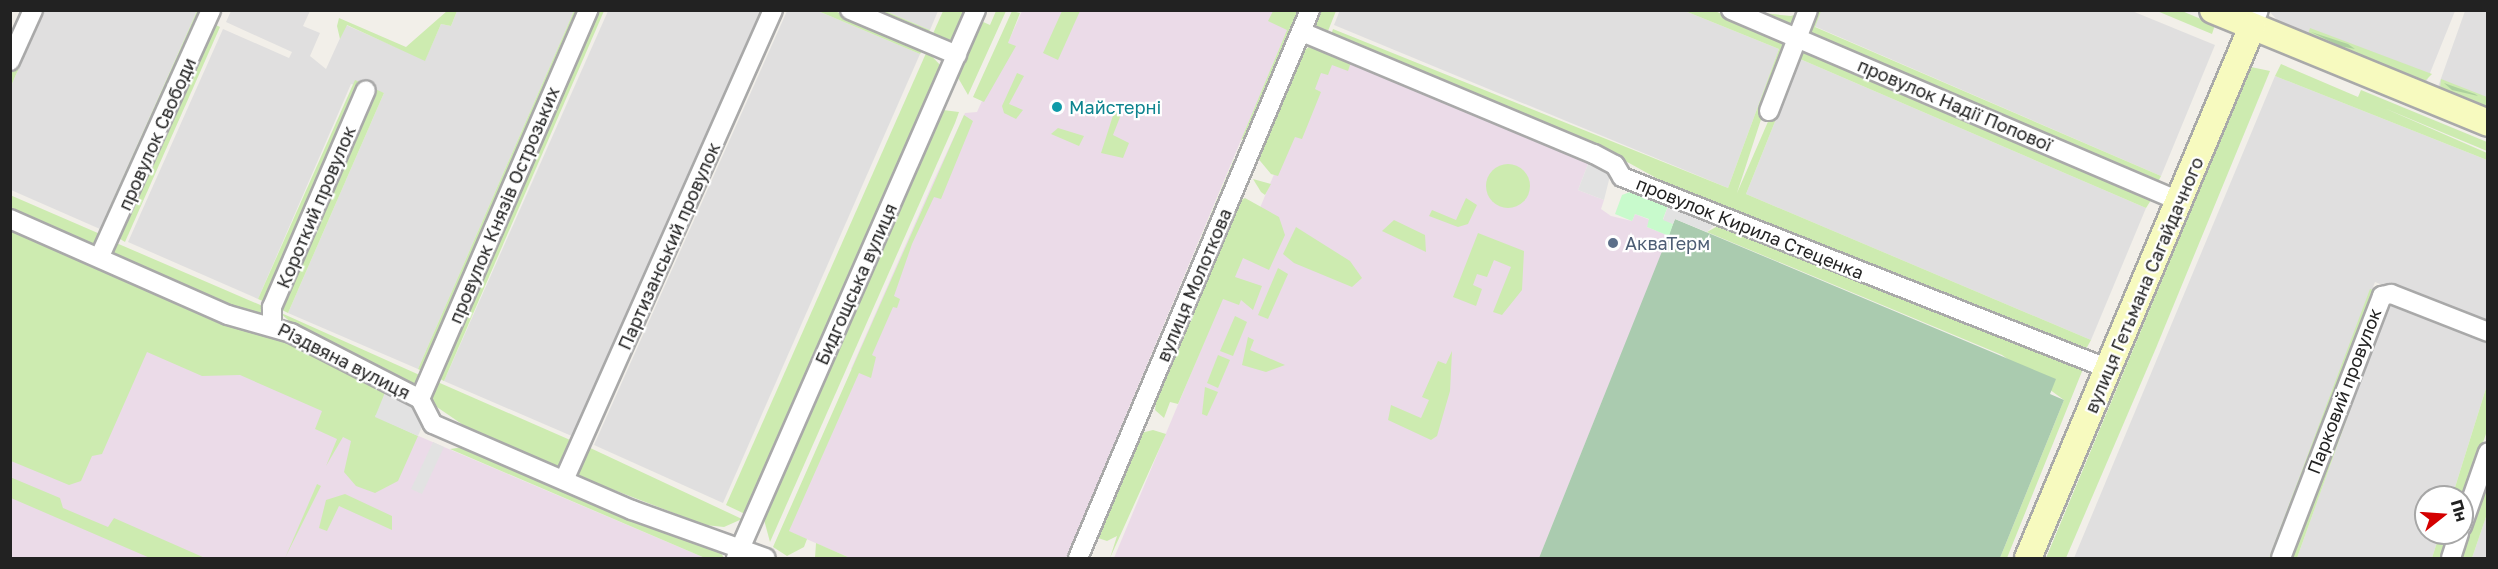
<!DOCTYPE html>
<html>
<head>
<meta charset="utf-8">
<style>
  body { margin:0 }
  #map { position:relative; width:2498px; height:569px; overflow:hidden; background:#f2efe9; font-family:"Golos Text",sans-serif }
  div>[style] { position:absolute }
  .residential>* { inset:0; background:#e0dfdf }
  .industrial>* { inset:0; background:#ebdbe8 }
  .grass>* { inset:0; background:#cdebb0 }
  .round { border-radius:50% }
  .forest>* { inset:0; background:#add19e }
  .cemetery>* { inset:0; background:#aacbaf }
  .park>* { inset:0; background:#c8facc }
  .parking>* { inset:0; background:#e2e2e2 }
  .roads { filter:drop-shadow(2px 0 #a9a9a9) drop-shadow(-2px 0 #a9a9a9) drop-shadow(0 2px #a9a9a9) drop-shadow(0 -2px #a9a9a9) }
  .street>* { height:18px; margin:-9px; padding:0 9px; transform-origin:9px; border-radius:9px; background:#fff }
  .secondary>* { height:26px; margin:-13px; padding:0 13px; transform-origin:13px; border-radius:13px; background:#f7fabf }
  .dots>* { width:16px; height:16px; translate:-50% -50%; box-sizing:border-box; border:3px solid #fff; border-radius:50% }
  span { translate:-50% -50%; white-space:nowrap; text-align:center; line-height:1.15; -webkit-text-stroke:4.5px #fff; paint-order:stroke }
  .street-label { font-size:18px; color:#222 }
  .culture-label { font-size:18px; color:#0d838f }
  .left { translate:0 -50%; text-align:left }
  .service-label { font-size:18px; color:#4e5e75 }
  .frame { position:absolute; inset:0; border:12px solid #222; pointer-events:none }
  .north { position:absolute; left:2414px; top:485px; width:60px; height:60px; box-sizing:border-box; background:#fff; border:2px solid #a7a7a7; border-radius:50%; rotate:73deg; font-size:16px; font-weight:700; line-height:24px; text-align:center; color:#222 }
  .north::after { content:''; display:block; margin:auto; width:21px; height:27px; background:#d40000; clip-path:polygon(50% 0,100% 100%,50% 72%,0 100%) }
</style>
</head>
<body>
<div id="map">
  <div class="residential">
    <i style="clip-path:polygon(1340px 10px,1685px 11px,1779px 49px,1728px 188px,1334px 25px)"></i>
    <i style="clip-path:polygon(44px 11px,197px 11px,100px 229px,11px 190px,11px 86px)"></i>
    <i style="clip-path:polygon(231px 11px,310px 11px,303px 26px,320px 33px,310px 56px,326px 69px,346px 25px,425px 60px,441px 24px,451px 26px,457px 11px,574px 11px,418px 369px,288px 313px,384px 93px,351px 84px,258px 299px,128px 242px,223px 29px,289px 58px,292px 52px,226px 22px)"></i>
    <i style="clip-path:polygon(608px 11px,760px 11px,574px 437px,444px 381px)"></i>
    <i style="clip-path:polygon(787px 11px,818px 11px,920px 54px,723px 503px,594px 445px)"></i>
    <i style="clip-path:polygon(885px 11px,938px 11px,930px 30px)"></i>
    <i style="clip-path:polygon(1821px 11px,2132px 11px,2215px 45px,2161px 176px,1814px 26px)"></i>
    <i style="clip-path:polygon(2269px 11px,2455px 11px,2426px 83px,2279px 22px)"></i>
    <i style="clip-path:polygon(2465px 11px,2487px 11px,2487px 109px,2438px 87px)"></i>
    <i style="clip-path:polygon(1800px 59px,2146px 208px,2091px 340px,1746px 194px)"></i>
    <i style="clip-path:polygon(2275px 76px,2487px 160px,2487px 327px,2375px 282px,2269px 558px,2074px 558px)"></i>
    <i style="clip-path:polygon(2389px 301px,2487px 336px,2487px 385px,2452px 497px,2426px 497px,2426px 533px,2440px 533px,2432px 558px,2297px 558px)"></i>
    <i style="clip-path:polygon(2487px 514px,2487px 558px,2472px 558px)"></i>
  </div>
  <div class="industrial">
    <i style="clip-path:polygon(1022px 11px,1295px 11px,1066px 558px,850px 558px,788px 531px,859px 372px,851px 369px,934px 180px,965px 113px,977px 112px)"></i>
    <i style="clip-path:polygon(1325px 52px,1590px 159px,1578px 190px,1604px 200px,1601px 209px,1611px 216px,1632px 221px,1635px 214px,1650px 220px,1647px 227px,1669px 236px,1539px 558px,1114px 558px)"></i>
    <i style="clip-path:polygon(17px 262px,444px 447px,705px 558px,11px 558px,10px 282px)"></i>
  </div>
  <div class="grass">
    <i style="clip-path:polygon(37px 11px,44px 11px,11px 86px,11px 71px)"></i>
    <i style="clip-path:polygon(197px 11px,206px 11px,108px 233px,100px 229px)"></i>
    <i style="clip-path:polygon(447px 11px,457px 11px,451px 26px,441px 24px,425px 61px,347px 25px,340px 39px,337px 26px,339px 18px,406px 47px)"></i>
    <i style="clip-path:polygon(574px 11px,583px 11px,425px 373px,418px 369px)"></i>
    <i style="clip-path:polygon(595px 11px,604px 11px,444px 381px,434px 376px)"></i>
    <i style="clip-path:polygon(779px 11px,783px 11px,589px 443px)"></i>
    <i style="clip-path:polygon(818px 11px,835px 11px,922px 51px,920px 54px)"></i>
    <i style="clip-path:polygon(862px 11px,885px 11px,930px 30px,926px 35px)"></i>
    <i style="clip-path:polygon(943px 11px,967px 11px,955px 37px,945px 42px,931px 38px)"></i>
    <i style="clip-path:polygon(996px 11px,1006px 11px,968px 95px,957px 76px,981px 21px,990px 25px)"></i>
    <i style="clip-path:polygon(1012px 11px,1020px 13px,1008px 43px,1016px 46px,984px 102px,973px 97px)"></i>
    <i style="clip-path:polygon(1062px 11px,1080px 11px,1058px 60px,1043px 53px)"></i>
    <i style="clip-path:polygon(1273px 11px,1302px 11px,1247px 137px,1241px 140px,1287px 30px,1268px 21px)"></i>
    <i style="clip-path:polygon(1318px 11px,1336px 11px,1326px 36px,1316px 27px)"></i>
    <i style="clip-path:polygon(1685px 11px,1715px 11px,1786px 43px,1737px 193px,1800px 48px,2153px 197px,2146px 208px,1800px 59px,1746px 194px,2091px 340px,2086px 349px,2080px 351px,1678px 190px,1629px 163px,1330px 38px,1333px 29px,1728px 188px,1779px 49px)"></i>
    <i style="clip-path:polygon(1743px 11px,1791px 16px,1805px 11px,1793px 28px)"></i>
    <i style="clip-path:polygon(1813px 11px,1821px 11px,1815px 27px,2161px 176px,2157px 184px,1806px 33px)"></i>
    <i style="clip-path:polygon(2157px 11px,2182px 11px,2215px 25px,2212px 34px)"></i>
    <i style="clip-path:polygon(214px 24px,220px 27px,125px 242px,117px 237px)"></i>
    <i style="clip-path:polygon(2310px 28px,2432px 74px,2423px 83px,2308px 34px)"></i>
    <i style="clip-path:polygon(1312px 45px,1351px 62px,1348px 71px,1332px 65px,1328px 75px,1321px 73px,1315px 89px,1321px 92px,1302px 139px,1295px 137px,1278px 176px,1271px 174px,1256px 156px,1300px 53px)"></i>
    <i style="clip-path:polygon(927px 51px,942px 67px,745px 514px,726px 505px)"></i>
    <i style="clip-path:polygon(2281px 64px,2358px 97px,2361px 90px,2487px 142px,2487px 151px,2384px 108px,2487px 153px,2487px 160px,2275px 76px)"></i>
    <i style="clip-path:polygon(2251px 67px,2270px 71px,2156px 348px,2066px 558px,2046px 558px)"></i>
    <i style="clip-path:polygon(1017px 73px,1024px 76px,1009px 104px,1023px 110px,1016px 119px,1004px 113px,1002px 106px)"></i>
    <i style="clip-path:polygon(2441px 79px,2487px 97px,2487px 109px,2440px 89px)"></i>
    <i style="clip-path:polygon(355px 80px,364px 84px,267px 303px,258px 299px)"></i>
    <i style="clip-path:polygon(373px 88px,384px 93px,288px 313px,280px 309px)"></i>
    <i style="clip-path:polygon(1117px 103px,1122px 112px,1113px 135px,1129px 143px,1123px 158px,1101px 153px)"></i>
    <i style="clip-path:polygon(943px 110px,959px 112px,955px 123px,770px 542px,763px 516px)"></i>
    <i style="clip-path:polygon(964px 115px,973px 121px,941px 199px,934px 197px,912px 244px,894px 296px,900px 299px,897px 308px,893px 307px,872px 355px,876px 357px,871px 378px,859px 373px,789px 531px,807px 539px,804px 547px,787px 556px,773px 547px)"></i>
    <i style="clip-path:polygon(1058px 128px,1084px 136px,1079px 146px,1051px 134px)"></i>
    <i style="clip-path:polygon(1234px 159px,1238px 160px,1072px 558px,1067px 558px)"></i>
    <i class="round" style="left:1486px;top:164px;width:44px;height:44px"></i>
    <i style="clip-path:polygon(1253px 179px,1271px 184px,1265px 195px,1261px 192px)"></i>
    <i style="clip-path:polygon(10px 195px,107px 237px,92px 246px,11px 215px)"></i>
    <i style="clip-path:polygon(1245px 198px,1279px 217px,1285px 235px,1269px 270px,1243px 258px,1235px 277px,1262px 286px,1253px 310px,1241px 300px,1239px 305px,1223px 299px,1178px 404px,1170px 402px,1164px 418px,1155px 410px,1157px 393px,1235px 203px)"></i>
    <i style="clip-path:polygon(1466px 198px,1477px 205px,1468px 224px,1458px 227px,1429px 216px,1432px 210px,1456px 220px)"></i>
    <i style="clip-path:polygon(1394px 220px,1425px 235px,1426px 252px,1382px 231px)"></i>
    <i style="clip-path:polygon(1723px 223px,2083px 369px,2007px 558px,2000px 558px,2064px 400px,2002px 355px,1707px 232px)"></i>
    <i style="clip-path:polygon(10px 224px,280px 333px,402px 394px,375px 416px,418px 436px,398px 481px,375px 493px,356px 486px,344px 472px,351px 441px,343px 437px,326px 466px,337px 439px,315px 429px,322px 411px,240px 375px,202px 376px,147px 352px,102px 454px,92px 456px,81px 481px,69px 485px,11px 461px)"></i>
    <i style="clip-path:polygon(1296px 227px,1350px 261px,1362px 278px,1352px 287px,1294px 263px,1283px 254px)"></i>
    <i style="clip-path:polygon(1478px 233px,1524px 251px,1522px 290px,1502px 315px,1493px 312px,1511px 267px,1494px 260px,1487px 277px,1477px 274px,1473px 285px,1482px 289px,1476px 306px,1453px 297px)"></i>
    <i style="clip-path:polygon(114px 242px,265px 307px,264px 312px,253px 317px,112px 256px)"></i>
    <i style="clip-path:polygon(1278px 268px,1288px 274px,1268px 319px,1258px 315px)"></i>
    <i style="clip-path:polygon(2370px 289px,2376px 291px,2275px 558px,2269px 558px)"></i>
    <i style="clip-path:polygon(2389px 301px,2297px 558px,2286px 558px)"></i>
    <i style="clip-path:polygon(279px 312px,424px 377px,415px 389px,305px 335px)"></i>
    <i style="clip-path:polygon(1235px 316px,1247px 322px,1233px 356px,1220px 351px)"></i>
    <i style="clip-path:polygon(1248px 337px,1254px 340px,1250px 350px,1285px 365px,1266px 372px,1242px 365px)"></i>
    <i style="clip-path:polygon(1452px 351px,1450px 391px,1437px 436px,1431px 440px,1388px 420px,1391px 405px,1421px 418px,1429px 400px,1422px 397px,1438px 361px,1446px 364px)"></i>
    <i style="clip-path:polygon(1218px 355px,1230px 360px,1218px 388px,1207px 383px)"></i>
    <i style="clip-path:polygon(433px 380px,577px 443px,560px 469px,472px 431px,431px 403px)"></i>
    <i style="clip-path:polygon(2487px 385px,2487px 431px,2462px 503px,2462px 497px,2452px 497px)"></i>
    <i style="clip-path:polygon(1205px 387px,1218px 392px,1207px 416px,1202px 414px)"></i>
    <i style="clip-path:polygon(1153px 430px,1166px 434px,1110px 558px,1117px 536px,1107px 541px,1095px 537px,1141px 433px)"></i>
    <i style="clip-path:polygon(586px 446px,742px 519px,724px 527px,705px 525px,575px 475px)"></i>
    <i style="clip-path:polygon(464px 447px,640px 524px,699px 542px,720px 551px,724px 558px,705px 558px,450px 449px)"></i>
    <i style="clip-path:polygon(2487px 469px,2487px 514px,2472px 558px,2456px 558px)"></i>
    <i style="clip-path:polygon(10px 477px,60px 498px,63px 508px,108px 527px,114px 518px,205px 558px,150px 558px,11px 498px)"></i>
    <i style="clip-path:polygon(317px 484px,321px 486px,285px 558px)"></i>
    <i style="clip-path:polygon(345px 494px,392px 516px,392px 530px,339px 506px,327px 531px,319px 528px,326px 500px)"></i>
    <i style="clip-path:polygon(2440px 533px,2452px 533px,2443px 558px,2432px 558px)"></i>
    <i style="clip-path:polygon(816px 543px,850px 558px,815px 558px)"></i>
  </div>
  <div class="forest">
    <i style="clip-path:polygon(2311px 32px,2348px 44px,2355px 49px,2340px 46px)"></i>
    <i style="clip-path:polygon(2444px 83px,2475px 94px,2478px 96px,2452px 90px)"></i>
  </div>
  <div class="cemetery">
    <i style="clip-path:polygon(1675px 219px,2056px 379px,2050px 394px,2064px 400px,2000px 558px,1539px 558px)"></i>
  </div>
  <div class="park">
    <i style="clip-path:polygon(1630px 192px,1668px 206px,1663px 219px,1673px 224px,1669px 236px,1647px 227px,1649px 219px,1635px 214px,1632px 221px,1615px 214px,1622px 195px)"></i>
  </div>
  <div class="parking">
    <i style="clip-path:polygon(1590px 159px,1611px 172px,1604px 200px,1578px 190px)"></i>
    <i style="clip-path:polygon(1668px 206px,1714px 225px,1707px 232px,1675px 219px,1673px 224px,1663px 220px)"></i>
    <i style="clip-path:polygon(386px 390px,416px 403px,424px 422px,418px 436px,375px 417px)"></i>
    <i style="clip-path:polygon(433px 442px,444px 447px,422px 494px,411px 489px)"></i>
  </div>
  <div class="roads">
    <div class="street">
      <i style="left:850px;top:10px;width:116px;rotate:22.8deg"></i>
      <i style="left:1731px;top:10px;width:487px;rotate:23.1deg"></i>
      <i style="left:2252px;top:27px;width:18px;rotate:-68deg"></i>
      <i style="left:1302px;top:32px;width:316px;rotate:22.7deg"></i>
      <i style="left:1594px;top:154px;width:24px;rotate:28deg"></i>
      <i style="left:1615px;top:165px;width:14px;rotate:60deg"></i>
      <i style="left:1622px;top:177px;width:523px;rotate:21.52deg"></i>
      <i style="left:10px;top:61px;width:56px;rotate:-65.7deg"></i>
      <i style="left:1769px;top:111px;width:108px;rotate:-68.9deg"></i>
      <i style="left:10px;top:219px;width:238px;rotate:23.8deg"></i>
      <i style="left:228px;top:315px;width:66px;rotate:15.9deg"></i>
      <i style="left:291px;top:333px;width:145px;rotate:27.1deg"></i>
      <i style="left:420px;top:399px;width:28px;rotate:63deg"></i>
      <i style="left:433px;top:424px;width:217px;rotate:23.4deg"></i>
      <i style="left:632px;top:510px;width:142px;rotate:19.7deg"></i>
      <i style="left:100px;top:256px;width:270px;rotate:-65.7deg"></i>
      <i style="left:272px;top:325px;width:18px;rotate:-90deg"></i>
      <i style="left:272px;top:307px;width:236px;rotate:-66.6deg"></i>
      <i style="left:420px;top:399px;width:424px;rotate:-66.6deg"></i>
      <i style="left:564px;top:480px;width:514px;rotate:-66.03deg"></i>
      <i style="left:2462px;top:526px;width:78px;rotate:-70.6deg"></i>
      <i style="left:736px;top:558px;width:598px;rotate:-66.35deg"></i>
      <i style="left:1078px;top:558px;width:595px;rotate:-67.05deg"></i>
      <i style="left:2281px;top:558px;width:281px;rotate:-68.9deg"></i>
      <i style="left:2382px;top:296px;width:9px;rotate:-13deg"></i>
      <i style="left:2391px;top:294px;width:104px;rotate:21.4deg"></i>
      <i style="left:2451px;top:558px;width:26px;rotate:-72deg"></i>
    </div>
    <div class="secondary">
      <i style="left:2213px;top:10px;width:297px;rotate:22.3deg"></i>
      <i style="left:2028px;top:558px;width:576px;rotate:-67.13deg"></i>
    </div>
  </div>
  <div class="dots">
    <i style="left:1057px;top:107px;background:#0f9aa8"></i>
    <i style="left:1613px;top:243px;background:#5c6f8a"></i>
  </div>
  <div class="street-label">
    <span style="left:1955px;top:105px;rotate:23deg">провулок Надії Попової</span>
    <span style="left:157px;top:134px;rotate:-66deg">провулок Свободи</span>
    <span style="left:504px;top:205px;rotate:-67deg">провулок Князів Острозьких</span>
    <span style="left:316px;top:207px;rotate:-67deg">Короткий провулок</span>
    <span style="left:1750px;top:228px;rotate:22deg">провулок Кирила Стеценка</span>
    <span style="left:669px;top:246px;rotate:-66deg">Партизанський провулок</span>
    <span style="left:856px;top:284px;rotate:-66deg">Бидгощська вулиця</span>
    <span style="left:1194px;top:285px;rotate:-67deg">вулиця Молоткова</span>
    <span style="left:2144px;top:285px;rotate:-67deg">вулиця Гетьмана Сагайдачного</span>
    <span style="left:344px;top:361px;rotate:27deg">Різдвяна вулиця</span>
    <span style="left:2344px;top:391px;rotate:-69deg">Парковий провулок</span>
  </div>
  <div class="culture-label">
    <span class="left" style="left:1069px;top:107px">Майстерні</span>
  </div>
  <div class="service-label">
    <span class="left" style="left:1625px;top:243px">АкваТерм</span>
  </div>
  <div class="frame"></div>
  <div class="north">Пн</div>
</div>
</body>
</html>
